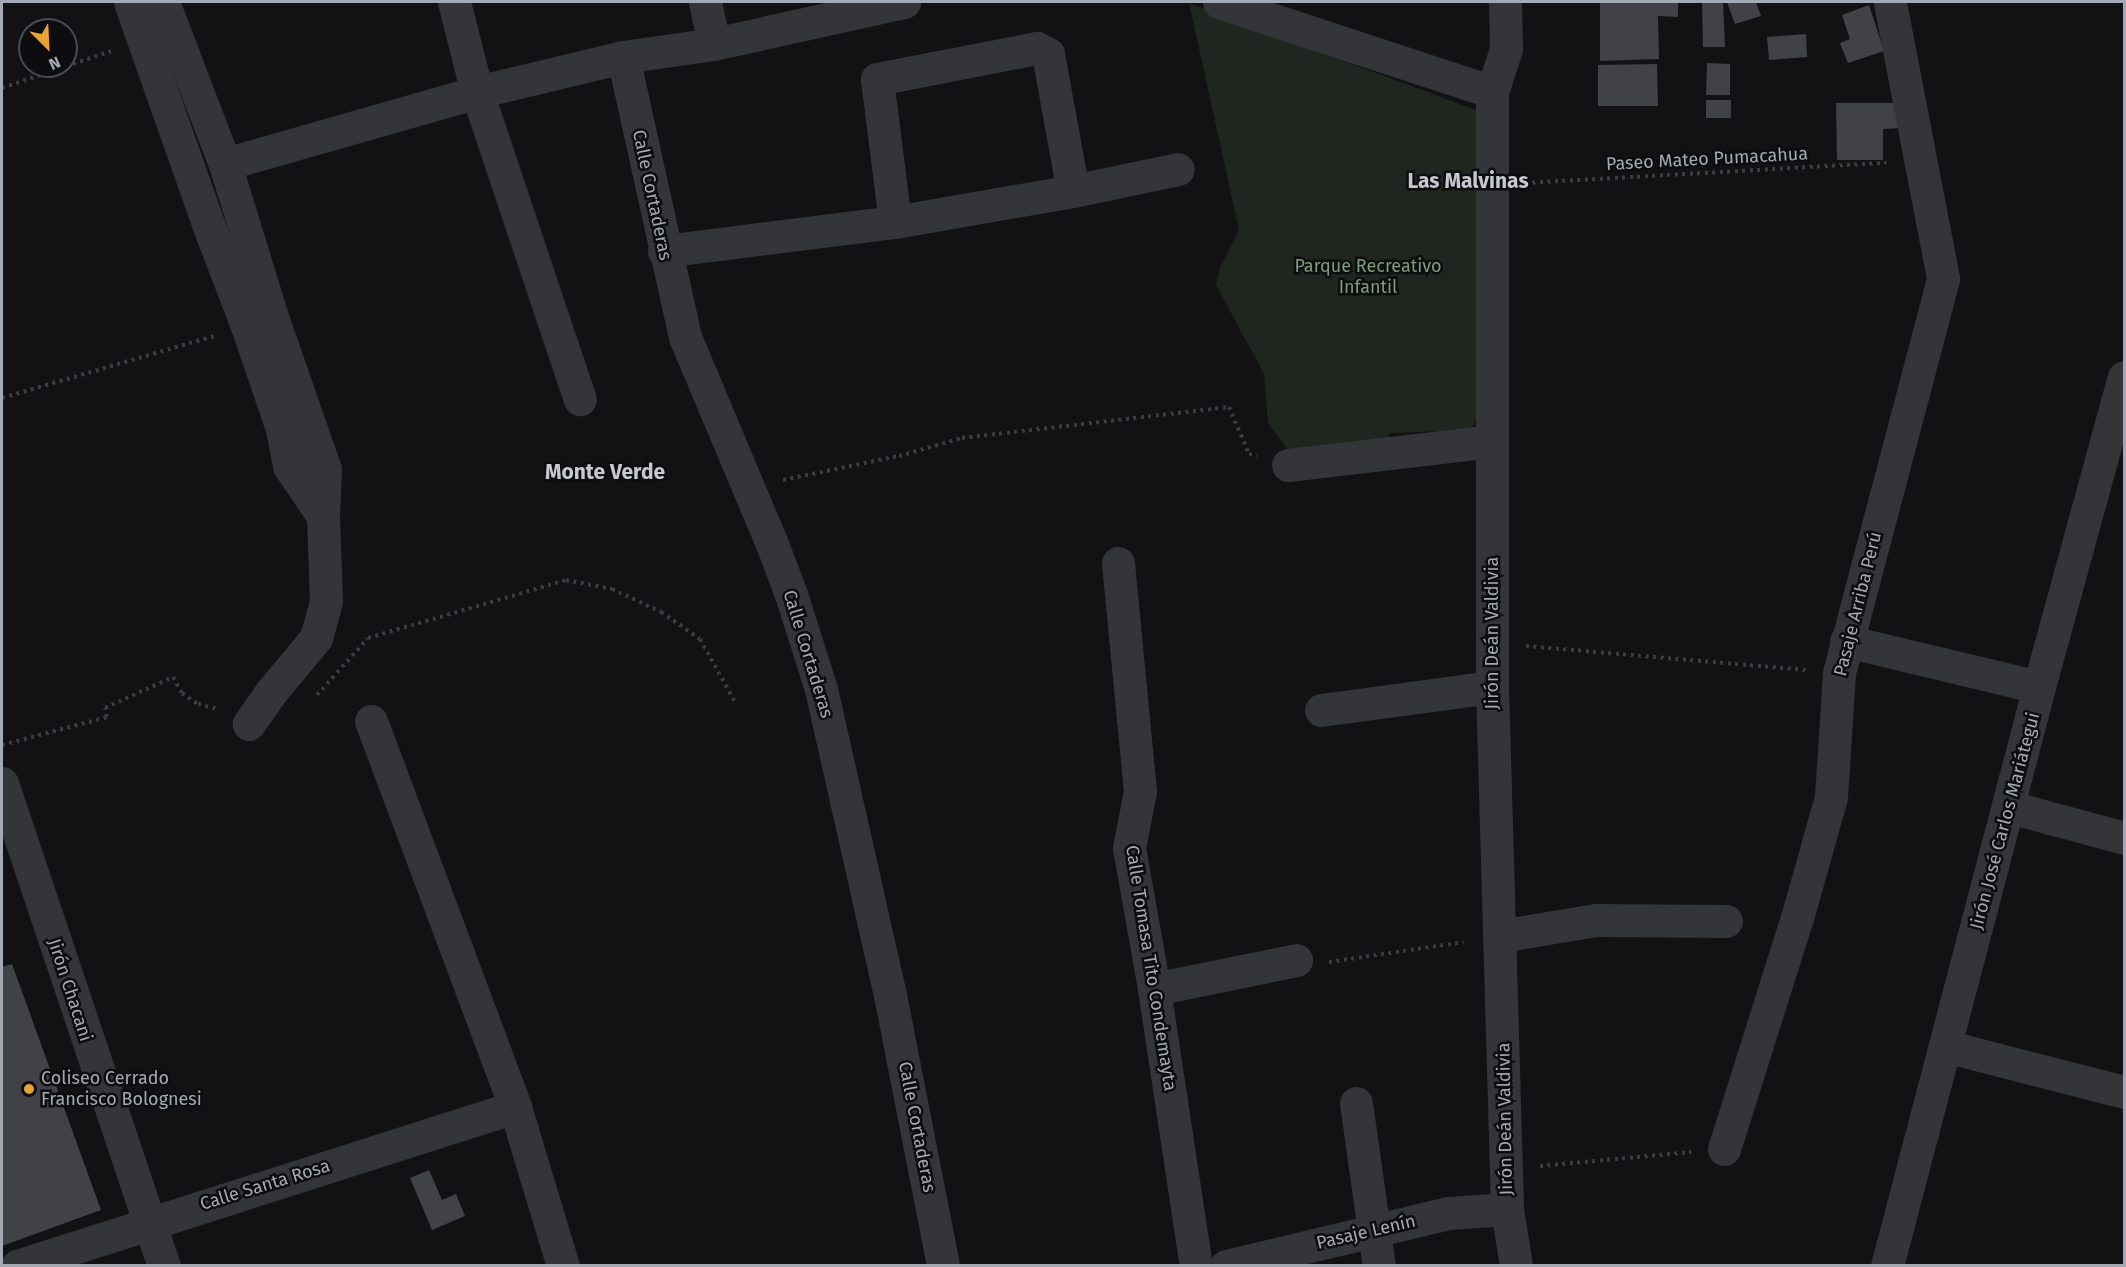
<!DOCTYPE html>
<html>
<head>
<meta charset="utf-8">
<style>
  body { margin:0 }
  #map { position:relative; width:2126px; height:1267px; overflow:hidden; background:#121214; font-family:"Fira Sans",sans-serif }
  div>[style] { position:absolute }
  .green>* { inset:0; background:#1f261f }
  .building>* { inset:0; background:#414247 }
  .path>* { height:4px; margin-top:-2px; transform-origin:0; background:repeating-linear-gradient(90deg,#3a3c40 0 3px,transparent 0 7.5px) }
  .minor>* { height:33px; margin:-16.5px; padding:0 16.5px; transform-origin:16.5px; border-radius:16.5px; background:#343539 }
  .dots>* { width:16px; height:16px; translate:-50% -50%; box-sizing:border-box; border:3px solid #0d0d0f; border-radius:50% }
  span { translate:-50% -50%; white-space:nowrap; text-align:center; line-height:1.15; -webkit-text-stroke:5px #0d0d0f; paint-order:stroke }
  .street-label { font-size:18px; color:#a4aab4 }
  .park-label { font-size:18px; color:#7c9e7c }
  .poi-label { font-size:18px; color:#a4aab4 }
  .left { translate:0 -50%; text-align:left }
  .quarter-label { font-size:21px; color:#c5c9d0; font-weight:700 }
  .frame { position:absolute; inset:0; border:3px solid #a4aab4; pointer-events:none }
  .north { position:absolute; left:18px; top:18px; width:60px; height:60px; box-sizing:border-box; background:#0d0d0f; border:2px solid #494c51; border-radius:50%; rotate:156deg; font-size:16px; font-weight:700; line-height:24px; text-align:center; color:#a4aab4 }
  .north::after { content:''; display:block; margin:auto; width:21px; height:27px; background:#e9a335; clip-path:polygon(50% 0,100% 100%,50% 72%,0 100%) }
</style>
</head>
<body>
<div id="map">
  <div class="green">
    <i style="clip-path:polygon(1189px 3px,1505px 121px,1506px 378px,1470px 430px,1390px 433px,1383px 445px,1291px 454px,1268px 423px,1264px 374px,1216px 285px,1220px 268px,1239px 230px)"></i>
  </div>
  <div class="building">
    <i style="clip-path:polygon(1600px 2px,1678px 2px,1678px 17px,1658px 16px,1659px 59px,1600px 61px)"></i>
    <i style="clip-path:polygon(1702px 2px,1723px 2px,1725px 47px,1703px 47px)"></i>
    <i style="clip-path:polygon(1727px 2px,1756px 2px,1761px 16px,1735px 24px)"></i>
    <i style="clip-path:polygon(1869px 5px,1884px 51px,1848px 63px,1840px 43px,1850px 39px,1842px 15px)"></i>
    <i style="clip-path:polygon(1806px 34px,1807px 57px,1769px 60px,1767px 37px)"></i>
    <i style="clip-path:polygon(1707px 63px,1730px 64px,1730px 95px,1706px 95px)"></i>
    <i style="clip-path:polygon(1657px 64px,1658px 106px,1598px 106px,1598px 65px)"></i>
    <i style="clip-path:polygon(1706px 100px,1731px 100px,1731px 118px,1706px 118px)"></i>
    <i style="clip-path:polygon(1836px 103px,1901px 103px,1902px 128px,1883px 129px,1883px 160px,1837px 160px)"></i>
    <i style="clip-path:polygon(12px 964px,101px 1210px,2px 1246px,2px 967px)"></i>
    <i style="clip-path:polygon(429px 1170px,442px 1200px,456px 1194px,465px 1216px,432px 1230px,410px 1178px)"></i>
  </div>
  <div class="path">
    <i style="left:2px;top:88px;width:115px;rotate:-18.7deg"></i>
    <i style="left:1525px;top:183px;width:362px;rotate:-3.2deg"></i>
    <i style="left:2px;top:398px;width:221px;rotate:-16.3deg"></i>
    <i style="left:783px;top:480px;width:118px;rotate:-11.7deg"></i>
    <i style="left:899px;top:456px;width:66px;rotate:-15.9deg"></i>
    <i style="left:962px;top:438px;width:269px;rotate:-6.6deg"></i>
    <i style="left:1229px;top:407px;width:51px;rotate:66.9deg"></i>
    <i style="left:1249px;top:454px;width:8px;rotate:14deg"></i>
    <i style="left:1526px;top:646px;width:281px;rotate:4.9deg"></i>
    <i style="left:317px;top:695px;width:76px;rotate:-48.2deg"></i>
    <i style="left:368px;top:638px;width:206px;rotate:-16.3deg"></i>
    <i style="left:566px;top:580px;width:47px;rotate:11.1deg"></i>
    <i style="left:612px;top:589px;width:54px;rotate:25.1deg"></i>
    <i style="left:661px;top:612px;width:47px;rotate:34.7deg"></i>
    <i style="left:700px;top:639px;width:72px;rotate:60.9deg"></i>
    <i style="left:2px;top:745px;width:109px;rotate:-14.9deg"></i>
    <i style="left:107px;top:717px;width:9px;rotate:-103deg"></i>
    <i style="left:105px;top:708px;width:75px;rotate:-24.5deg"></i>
    <i style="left:173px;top:677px;width:18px;rotate:61deg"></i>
    <i style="left:182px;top:693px;width:19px;rotate:35deg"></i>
    <i style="left:198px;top:704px;width:21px;rotate:14deg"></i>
    <i style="left:1329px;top:962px;width:136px;rotate:-8.4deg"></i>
    <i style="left:1540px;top:1166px;width:152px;rotate:-5.3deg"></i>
  </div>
  <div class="minor">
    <i style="left:130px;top:2px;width:235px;rotate:70.6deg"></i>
    <i style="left:208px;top:224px;width:109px;rotate:69.1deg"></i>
    <i style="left:247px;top:326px;width:109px;rotate:71.2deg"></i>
    <i style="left:282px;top:429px;width:38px;rotate:79deg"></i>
    <i style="left:289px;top:466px;width:60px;rotate:55.8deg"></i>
    <i style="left:163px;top:2px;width:173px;rotate:69.1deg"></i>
    <i style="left:225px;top:164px;width:163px;rotate:72.9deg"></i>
    <i style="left:273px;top:320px;width:158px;rotate:70.8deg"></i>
    <i style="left:325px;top:469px;width:47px;rotate:92.4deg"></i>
    <i style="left:323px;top:516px;width:85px;rotate:88deg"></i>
    <i style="left:326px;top:601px;width:38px;rotate:105deg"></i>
    <i style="left:316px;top:638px;width:70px;rotate:129.8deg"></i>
    <i style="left:271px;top:692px;width:39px;rotate:125deg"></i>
    <i style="left:454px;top:2px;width:93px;rotate:75.7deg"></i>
    <i style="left:477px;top:92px;width:324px;rotate:71.5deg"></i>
    <i style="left:705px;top:2px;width:43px;rotate:77.9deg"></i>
    <i style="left:1219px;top:2px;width:287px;rotate:18.2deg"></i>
    <i style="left:1505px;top:2px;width:47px;rotate:88.8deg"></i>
    <i style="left:1506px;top:49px;width:45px;rotate:108deg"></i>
    <i style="left:1492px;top:92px;width:595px;rotate:90deg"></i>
    <i style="left:1492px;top:687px;width:522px;rotate:88.35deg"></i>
    <i style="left:1507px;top:1209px;width:58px;rotate:81deg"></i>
    <i style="left:623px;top:57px;width:287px;rotate:77.5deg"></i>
    <i style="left:685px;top:337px;width:225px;rotate:67.2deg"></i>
    <i style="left:772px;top:544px;width:53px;rotate:69.2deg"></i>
    <i style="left:791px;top:594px;width:100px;rotate:72.5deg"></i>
    <i style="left:821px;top:689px;width:314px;rotate:77.3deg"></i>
    <i style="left:890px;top:995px;width:276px;rotate:78.9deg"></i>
    <i style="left:225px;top:164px;width:262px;rotate:-15.9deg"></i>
    <i style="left:477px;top:92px;width:150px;rotate:-13.5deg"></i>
    <i style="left:623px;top:57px;width:92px;rotate:-8.1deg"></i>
    <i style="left:714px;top:44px;width:195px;rotate:-12.5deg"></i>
    <i style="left:895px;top:222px;width:144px;rotate:-97.2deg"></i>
    <i style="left:877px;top:79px;width:163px;rotate:-11deg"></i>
    <i style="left:1037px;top:48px;width:13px;rotate:29deg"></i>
    <i style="left:1048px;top:54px;width:139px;rotate:79.7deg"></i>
    <i style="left:664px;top:251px;width:233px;rotate:-7.2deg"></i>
    <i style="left:895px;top:222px;width:181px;rotate:-9.9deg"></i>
    <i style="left:1073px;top:191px;width:107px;rotate:-11.8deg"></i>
    <i style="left:1288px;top:465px;width:205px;rotate:-6.7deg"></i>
    <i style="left:1118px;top:563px;width:229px;rotate:84.5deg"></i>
    <i style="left:1140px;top:791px;width:58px;rotate:100.9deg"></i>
    <i style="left:1129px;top:848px;width:143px;rotate:79.9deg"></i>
    <i style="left:1154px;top:989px;width:280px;rotate:81.4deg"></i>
    <i style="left:1846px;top:641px;width:198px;rotate:13.4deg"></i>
    <i style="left:1321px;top:710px;width:173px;rotate:-7.7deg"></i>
    <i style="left:371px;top:721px;width:412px;rotate:69.5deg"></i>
    <i style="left:515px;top:1107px;width:166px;rotate:73.2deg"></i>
    <i style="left:2px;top:783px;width:509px;rotate:71.46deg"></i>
    <i style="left:2010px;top:807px;width:118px;rotate:15.2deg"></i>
    <i style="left:1500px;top:936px;width:97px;rotate:-9.5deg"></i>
    <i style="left:1596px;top:920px;width:130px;rotate:0.4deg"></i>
    <i style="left:1154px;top:989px;width:145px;rotate:-11.5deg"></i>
    <i style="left:1945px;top:1046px;width:185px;rotate:14.4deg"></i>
    <i style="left:1356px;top:1103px;width:165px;rotate:82deg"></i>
    <i style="left:1724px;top:1149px;width:242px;rotate:-72.5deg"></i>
    <i style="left:1797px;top:918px;width:126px;rotate:-74.3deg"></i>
    <i style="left:1831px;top:797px;width:124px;rotate:-86.3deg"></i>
    <i style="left:1839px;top:673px;width:408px;rotate:-75.2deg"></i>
    <i style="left:1943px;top:278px;width:281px;rotate:-100.9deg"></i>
    <i style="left:17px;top:1266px;width:523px;rotate:-17.71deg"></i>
    <i style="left:1226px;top:1266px;width:228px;rotate:-13.4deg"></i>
    <i style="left:1448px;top:1213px;width:59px;rotate:-3.9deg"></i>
    <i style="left:1887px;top:1266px;width:599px;rotate:-75.29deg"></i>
    <i style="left:2039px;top:687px;width:321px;rotate:-74.7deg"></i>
  </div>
  <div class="dots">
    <i style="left:29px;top:1089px;background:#e9a335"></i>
  </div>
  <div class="street-label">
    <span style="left:1707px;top:159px;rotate:-3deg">Paseo Mateo Pumacahua</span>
    <span style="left:652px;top:195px;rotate:78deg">Calle Cortaderas</span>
    <span style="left:1858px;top:604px;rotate:-76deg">Pasaje Arriba Perú</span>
    <span style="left:1492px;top:633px;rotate:-90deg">Jirón Deán Valdivia</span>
    <span style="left:808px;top:654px;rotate:73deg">Calle Cortaderas</span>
    <span style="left:2005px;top:821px;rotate:-75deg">Jirón José Carlos Mariátegui</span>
    <span style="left:1151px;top:968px;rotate:81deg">Calle Tomasa Tito Condemayta</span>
    <span style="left:70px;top:990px;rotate:72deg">Jirón Chacani</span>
    <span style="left:1505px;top:1119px;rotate:-91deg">Jirón Deán Valdivia</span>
    <span style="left:917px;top:1127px;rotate:79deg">Calle Cortaderas</span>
    <span style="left:265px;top:1185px;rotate:-17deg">Calle Santa Rosa</span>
    <span style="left:1366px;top:1232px;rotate:-13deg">Pasaje Lenín</span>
  </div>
  <div class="park-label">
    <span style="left:1368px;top:277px">Parque Recreativo<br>Infantil</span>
  </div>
  <div class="poi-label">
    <span class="left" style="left:41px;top:1089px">Coliseo Cerrado<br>Francisco Bolognesi</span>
  </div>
  <div class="quarter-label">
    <span style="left:1468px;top:181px">Las Malvinas</span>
    <span style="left:605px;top:472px">Monte Verde</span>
  </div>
  <div class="frame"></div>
  <div class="north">N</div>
</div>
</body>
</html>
